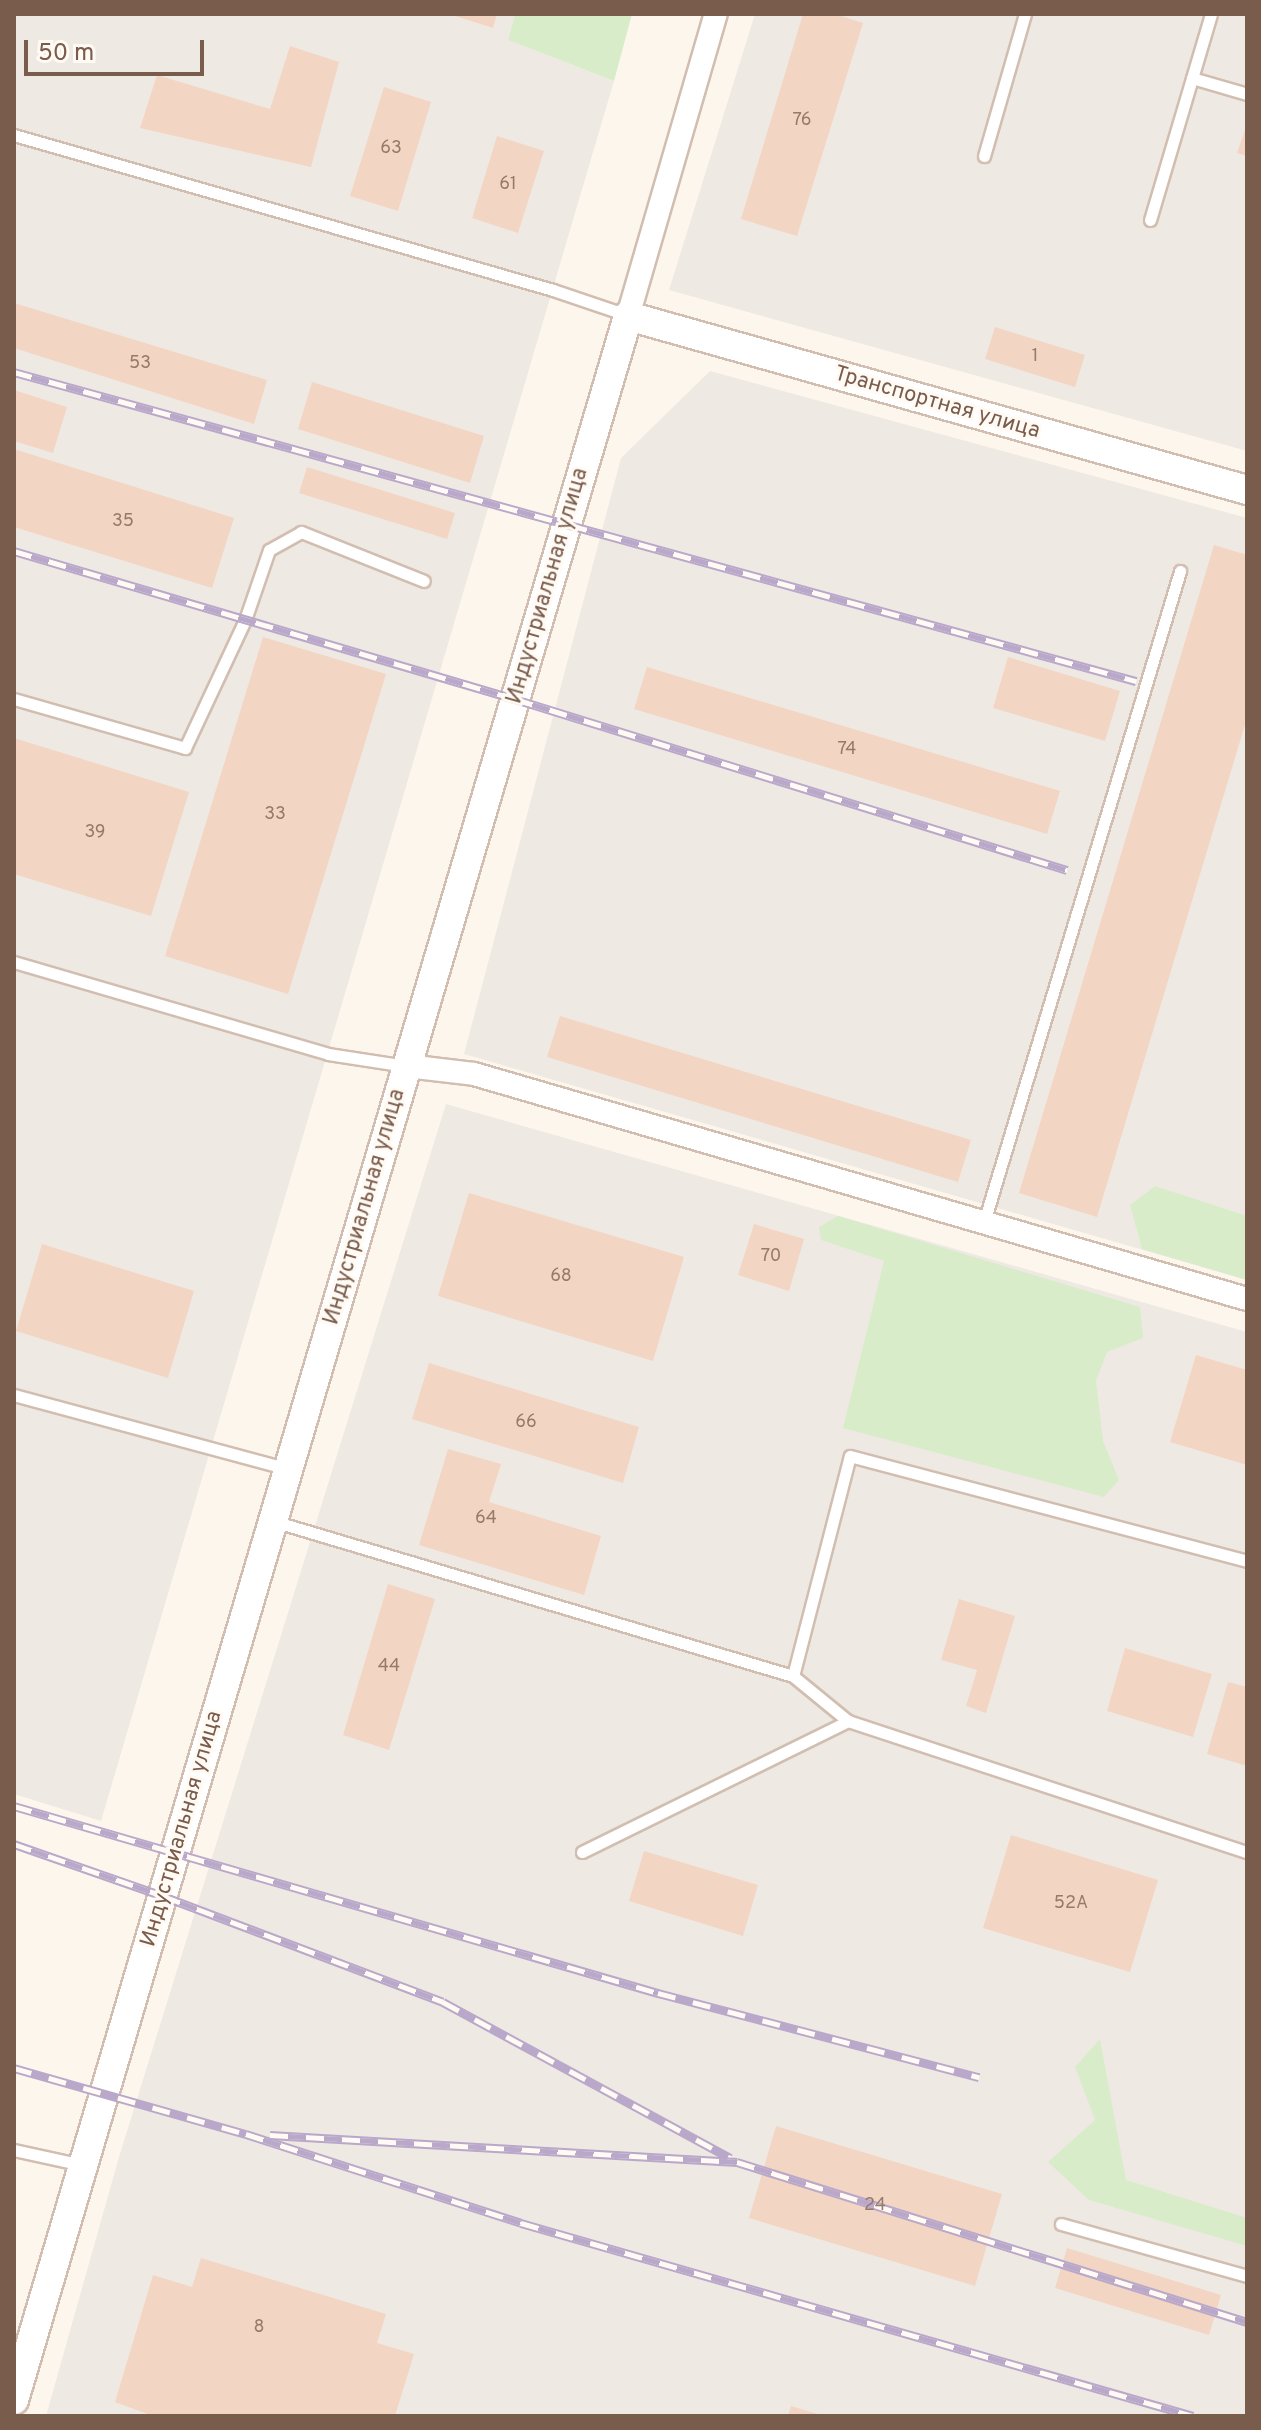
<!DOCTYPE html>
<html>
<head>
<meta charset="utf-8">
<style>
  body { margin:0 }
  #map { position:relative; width:1261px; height:2430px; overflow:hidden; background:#fdf6ec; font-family:Overpass,sans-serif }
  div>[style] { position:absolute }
  .industrial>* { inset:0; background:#efe9e4 }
  .green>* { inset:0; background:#d8ecc9 }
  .building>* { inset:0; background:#f3d5c3 }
  .roads { filter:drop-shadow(2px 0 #d1beb0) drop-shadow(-2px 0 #d1beb0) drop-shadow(0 2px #d1beb0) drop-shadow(0 -2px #d1beb0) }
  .service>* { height:11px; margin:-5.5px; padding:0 5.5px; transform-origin:5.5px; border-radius:5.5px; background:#fff }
  .minor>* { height:22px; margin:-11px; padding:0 11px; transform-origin:11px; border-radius:11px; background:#fff }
  .tertiary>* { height:28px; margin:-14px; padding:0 14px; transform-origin:14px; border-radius:14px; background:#fff }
  .rail>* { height:9px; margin-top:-4.5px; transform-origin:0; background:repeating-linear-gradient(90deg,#fffaf3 0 18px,#b9a8c9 0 36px); box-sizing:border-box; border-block:2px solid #b9a8c9 }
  span { translate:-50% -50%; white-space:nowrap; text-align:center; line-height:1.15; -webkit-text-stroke:6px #fffaf3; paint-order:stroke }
  .number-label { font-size:18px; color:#987a6a }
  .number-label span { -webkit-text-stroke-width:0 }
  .street-label { font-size:22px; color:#7a5c4d }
  .frame { position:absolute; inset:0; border:16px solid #7a5c4d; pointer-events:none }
  .scale { position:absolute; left:24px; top:40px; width:180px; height:36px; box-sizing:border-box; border:4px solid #7a5c4d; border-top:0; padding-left:10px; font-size:24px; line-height:28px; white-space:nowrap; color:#7a5c4d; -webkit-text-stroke:6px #fffaf3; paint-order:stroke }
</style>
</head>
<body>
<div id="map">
  <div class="industrial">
    <i style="clip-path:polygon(14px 14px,515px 14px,508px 40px,614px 81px,101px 1821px,14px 1794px)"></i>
    <i style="clip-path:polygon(755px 14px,1247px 14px,1247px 451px,669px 290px)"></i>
    <i style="clip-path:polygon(710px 371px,1247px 518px,1247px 1280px,464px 1054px,621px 458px)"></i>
    <i style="clip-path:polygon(446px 1104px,1247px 1332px,1247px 2416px,46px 2416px,119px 2157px)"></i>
  </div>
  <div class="green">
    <i style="clip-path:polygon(515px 14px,632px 14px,614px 81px,508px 40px)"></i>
    <i style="clip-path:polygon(1155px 1186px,1247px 1216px,1247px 1280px,1142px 1249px,1130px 1205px)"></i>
    <i style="clip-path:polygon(838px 1216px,1140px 1307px,1143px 1338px,1107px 1352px,1096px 1381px,1103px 1441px,1119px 1480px,1104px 1497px,843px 1428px,884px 1261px,821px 1240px,819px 1227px)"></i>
    <i style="clip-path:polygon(1100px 2039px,1126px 2180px,1247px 2218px,1247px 2246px,1089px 2200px,1048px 2162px,1095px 2120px,1075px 2067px)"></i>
  </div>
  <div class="building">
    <i style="clip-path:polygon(449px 14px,497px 14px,493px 28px)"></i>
    <i style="clip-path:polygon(803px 14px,835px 14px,863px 23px,797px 236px,741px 219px)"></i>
    <i style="clip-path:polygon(290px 46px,339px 62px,311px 167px,140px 128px,157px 75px,270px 109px)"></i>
    <i style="clip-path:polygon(384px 87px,431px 102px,398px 211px,350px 196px)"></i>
    <i style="clip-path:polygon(1247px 124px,1247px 156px,1237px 153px)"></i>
    <i style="clip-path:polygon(497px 136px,544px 151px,518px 233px,472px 218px)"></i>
    <i style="clip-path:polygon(14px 303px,267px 380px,254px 424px,14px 348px)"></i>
    <i style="clip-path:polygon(995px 327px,1085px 355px,1075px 387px,985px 359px)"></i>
    <i style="clip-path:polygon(312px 382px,484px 436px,470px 483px,298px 429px)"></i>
    <i style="clip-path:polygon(14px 390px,67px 407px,53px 453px,14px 441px)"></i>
    <i style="clip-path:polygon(14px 449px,234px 518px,212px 588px,14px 527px)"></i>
    <i style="clip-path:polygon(307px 467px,455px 513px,447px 539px,299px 493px)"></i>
    <i style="clip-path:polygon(1214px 545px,1247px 555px,1247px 718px,1097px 1217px,1019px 1193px)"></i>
    <i style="clip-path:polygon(263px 637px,386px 674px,288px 994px,165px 956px)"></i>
    <i style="clip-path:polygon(1008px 657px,1120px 691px,1105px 741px,993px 708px)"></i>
    <i style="clip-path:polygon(647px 667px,1060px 791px,1047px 834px,634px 709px)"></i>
    <i style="clip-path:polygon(14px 738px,189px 792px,151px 916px,14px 874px)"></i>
    <i style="clip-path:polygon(560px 1016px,971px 1140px,958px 1182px,547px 1057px)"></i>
    <i style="clip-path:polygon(469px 1193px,684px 1257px,653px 1361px,438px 1296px)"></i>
    <i style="clip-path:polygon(754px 1224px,804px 1239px,789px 1291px,738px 1275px)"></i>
    <i style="clip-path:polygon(42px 1244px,194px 1291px,168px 1378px,16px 1331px)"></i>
    <i style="clip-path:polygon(1196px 1355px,1247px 1370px,1247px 1465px,1170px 1442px)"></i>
    <i style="clip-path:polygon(429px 1363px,639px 1427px,623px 1483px,412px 1419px)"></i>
    <i style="clip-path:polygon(448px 1449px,501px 1464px,489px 1502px,601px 1536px,584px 1595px,419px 1545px)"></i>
    <i style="clip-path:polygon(388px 1584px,435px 1599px,389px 1750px,343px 1735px)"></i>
    <i style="clip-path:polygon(959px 1599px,1015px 1616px,986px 1713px,966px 1706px,977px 1670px,941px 1660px)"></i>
    <i style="clip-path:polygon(1125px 1648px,1212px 1674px,1193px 1737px,1107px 1711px)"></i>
    <i style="clip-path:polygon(1228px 1682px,1247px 1687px,1247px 1766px,1207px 1754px)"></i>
    <i style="clip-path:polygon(1011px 1835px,1158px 1880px,1130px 1972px,983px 1928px)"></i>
    <i style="clip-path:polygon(644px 1851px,758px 1885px,743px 1936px,629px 1901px)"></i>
    <i style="clip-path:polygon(776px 2126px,1002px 2194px,975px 2286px,749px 2218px)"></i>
    <i style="clip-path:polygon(1067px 2248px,1221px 2295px,1209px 2335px,1055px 2288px)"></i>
    <i style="clip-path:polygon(201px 2258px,386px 2314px,377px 2343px,414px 2354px,395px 2416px,153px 2416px,115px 2402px,153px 2275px,192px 2287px)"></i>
    <i style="clip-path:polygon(791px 2406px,821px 2415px,821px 2416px,788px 2416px)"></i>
  </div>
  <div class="roads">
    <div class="service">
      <i style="left:1192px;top:78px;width:57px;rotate:16.2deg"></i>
      <i style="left:14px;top:135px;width:561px;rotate:16.04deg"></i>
      <i style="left:553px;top:290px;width:78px;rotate:18.7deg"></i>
      <i style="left:984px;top:156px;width:148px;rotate:-73.9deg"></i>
      <i style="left:1150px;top:220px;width:215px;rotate:-73.5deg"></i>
      <i style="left:14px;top:699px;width:178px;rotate:16deg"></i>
      <i style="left:185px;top:748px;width:141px;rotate:-64.9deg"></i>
      <i style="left:245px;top:620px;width:74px;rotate:-71.1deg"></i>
      <i style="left:269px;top:550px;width:37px;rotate:-29deg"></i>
      <i style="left:301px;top:532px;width:132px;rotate:21.7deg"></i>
      <i style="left:14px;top:962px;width:327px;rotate:16.3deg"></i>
      <i style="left:328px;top:1054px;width:79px;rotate:8.7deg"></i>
      <i style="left:984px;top:1222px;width:680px;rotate:-73.24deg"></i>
      <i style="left:14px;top:1395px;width:284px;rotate:15.1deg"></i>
      <i style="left:273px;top:1521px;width:543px;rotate:16.6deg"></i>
      <i style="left:793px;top:1676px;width:71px;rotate:39.3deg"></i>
      <i style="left:848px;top:1721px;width:420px;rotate:18.2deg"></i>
      <i style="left:793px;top:1676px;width:227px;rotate:-75.5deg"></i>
      <i style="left:850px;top:1456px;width:411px;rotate:14.8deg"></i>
      <i style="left:582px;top:1852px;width:297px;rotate:-26.2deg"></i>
      <i style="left:14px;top:2150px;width:71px;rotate:12.3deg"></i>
      <i style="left:1061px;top:2224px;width:193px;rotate:15.6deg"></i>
    </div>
    <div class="minor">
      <i style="left:628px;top:316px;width:315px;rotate:-73.8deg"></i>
      <i style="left:407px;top:1066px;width:67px;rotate:6.8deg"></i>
      <i style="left:474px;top:1074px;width:805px;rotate:16.23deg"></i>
    </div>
    <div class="tertiary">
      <i style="left:14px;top:2400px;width:2173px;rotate:-73.58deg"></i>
      <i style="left:628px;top:316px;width:643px;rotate:15.7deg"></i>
    </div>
  </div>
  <div class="rail">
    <i style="left:14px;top:372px;width:1164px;rotate:15.4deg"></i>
    <i style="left:14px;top:551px;width:522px;rotate:16.46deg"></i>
    <i style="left:515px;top:699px;width:578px;rotate:17.21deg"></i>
    <i style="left:14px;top:1806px;width:671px;rotate:16.19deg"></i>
    <i style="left:658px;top:1993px;width:332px;rotate:14.7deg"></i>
    <i style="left:14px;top:1844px;width:158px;rotate:19.2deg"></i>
    <i style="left:163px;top:1896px;width:299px;rotate:20.7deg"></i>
    <i style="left:443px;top:2002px;width:327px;rotate:28.5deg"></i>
    <i style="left:14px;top:2068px;width:241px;rotate:15.9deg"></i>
    <i style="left:246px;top:2134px;width:289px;rotate:17.9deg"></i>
    <i style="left:521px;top:2223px;width:699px;rotate:16.02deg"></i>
    <i style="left:270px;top:2135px;width:468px;rotate:3.3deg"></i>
    <i style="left:737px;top:2162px;width:535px;rotate:17.42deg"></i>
  </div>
  <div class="number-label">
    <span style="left:802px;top:121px">76</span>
    <span style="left:391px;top:149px">63</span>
    <span style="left:508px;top:185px">61</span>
    <span style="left:1035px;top:357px">1</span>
    <span style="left:140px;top:364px">53</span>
    <span style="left:123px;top:522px">35</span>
    <span style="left:847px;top:750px">74</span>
    <span style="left:275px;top:815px">33</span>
    <span style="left:95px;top:833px">39</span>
    <span style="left:771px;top:1257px">70</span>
    <span style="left:561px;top:1277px">68</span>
    <span style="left:526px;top:1423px">66</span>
    <span style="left:486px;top:1519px">64</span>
    <span style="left:389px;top:1667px">44</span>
    <span style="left:1071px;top:1904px">52А</span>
    <span style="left:875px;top:2206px">24</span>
    <span style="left:259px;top:2328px">8</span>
  </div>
  <div class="street-label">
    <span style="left:937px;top:403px;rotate:16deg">Транспортная улица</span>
    <span style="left:548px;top:586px;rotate:-74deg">Индустриальная улица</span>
    <span style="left:365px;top:1207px;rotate:-74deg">Индустриальная улица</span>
    <span style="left:182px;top:1829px;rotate:-74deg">Индустриальная улица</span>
  </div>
  <div class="frame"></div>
  <div class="scale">50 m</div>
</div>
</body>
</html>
